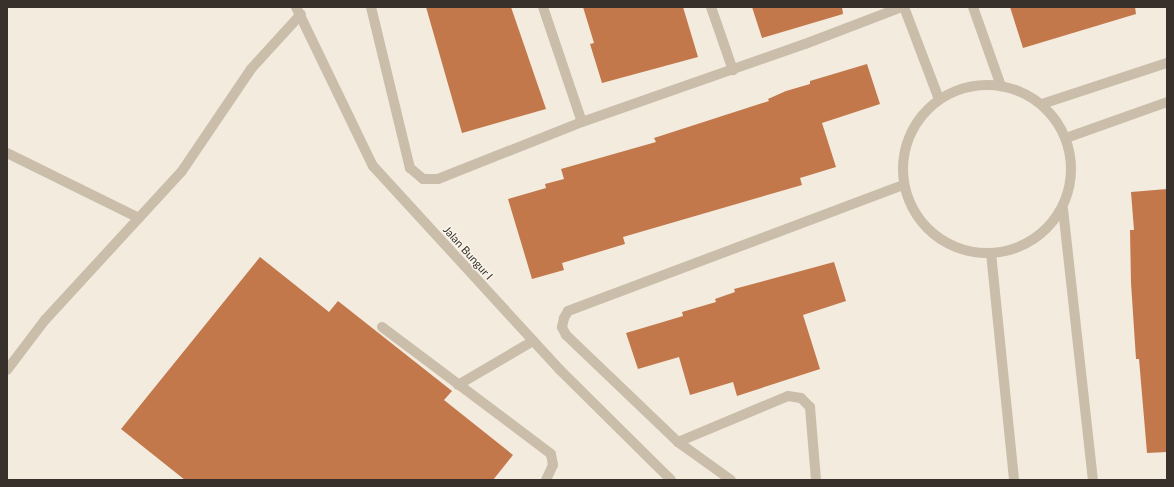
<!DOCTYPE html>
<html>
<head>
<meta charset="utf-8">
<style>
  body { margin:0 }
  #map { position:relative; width:1174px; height:487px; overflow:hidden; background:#f2ebde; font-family:Lato,sans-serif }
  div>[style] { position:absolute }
  .building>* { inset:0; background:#c3784b }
  .minor>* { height:10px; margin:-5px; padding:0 5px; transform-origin:5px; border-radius:5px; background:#cabdaa }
  .minor>.ring { margin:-5px; padding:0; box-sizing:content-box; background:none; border:10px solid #cabdaa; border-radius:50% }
  span { translate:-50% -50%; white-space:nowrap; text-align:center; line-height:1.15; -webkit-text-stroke:3px #faf5eb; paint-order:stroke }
  .street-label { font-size:11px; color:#38302a }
  .frame { position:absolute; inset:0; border:8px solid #38302a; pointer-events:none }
</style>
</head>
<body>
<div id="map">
  <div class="building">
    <i style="clip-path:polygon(426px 7px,511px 7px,546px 109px,462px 133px)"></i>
    <i style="clip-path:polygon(583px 7px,683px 7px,698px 57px,602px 83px,590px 44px,594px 43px)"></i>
    <i style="clip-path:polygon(752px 7px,842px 7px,843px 14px,762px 38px)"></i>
    <i style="clip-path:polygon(1010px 7px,1135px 7px,1136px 14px,1023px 48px)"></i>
    <i style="clip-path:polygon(867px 64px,880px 104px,822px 123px,836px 167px,800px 178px,802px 185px,623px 237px,625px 244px,562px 263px,564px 270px,532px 279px,508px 199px,546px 188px,545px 184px,564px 179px,561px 169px,656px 142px,654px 138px,769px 101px,768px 99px,786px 91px,810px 84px,810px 81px)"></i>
    <i style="clip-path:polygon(1167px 189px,1167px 452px,1147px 453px,1139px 359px,1136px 359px,1131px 283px,1130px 230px,1134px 230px,1131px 192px)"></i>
    <i style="clip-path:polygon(260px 257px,329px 312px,338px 301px,452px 391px,444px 400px,513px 455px,493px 480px,185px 480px,121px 429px)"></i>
    <i style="clip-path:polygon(834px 262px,846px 301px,803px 315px,820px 369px,737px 396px,733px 382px,690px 395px,679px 357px,638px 369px,626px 333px,683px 316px,682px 312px,716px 302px,715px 299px,735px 292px,734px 289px)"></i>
  </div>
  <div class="minor">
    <i style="left:296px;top:7px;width:177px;rotate:64.2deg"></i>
    <i style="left:373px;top:166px;width:277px;rotate:47.5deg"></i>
    <i style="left:560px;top:370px;width:156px;rotate:44.7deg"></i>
    <i style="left:371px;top:7px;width:166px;rotate:76.4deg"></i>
    <i style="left:410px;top:168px;width:17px;rotate:40deg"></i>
    <i style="left:423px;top:179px;width:15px"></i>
    <i style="left:438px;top:179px;width:155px;rotate:-21.6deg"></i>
    <i style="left:582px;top:122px;width:236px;rotate:-19.3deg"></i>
    <i style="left:805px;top:44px;width:104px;rotate:-20.9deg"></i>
    <i style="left:543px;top:7px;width:121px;rotate:71.3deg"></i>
    <i style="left:711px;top:7px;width:67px;rotate:70.8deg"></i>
    <i style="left:904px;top:7px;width:98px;rotate:69.2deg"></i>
    <i style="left:973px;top:7px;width:84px;rotate:70.5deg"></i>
    <i class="ring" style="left:903px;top:85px;width:158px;height:158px"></i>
    <i style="left:1042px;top:104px;width:132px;rotate:-18.2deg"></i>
    <i style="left:1066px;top:138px;width:107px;rotate:-19.6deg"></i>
    <i style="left:7px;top:153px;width:147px;rotate:26.2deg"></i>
    <i style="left:1063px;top:209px;width:273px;rotate:83.7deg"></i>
    <i style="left:991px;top:253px;width:228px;rotate:84.2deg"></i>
    <i style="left:382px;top:327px;width:211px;rotate:36.9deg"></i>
    <i style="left:551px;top:454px;width:11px;rotate:80deg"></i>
    <i style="left:553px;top:465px;width:17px;rotate:115deg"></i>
    <i style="left:7px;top:370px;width:63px;rotate:-52.8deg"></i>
    <i style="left:45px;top:320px;width:202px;rotate:-47.4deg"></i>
    <i style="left:182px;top:171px;width:123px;rotate:-55.9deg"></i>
    <i style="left:251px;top:69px;width:74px;rotate:-47.7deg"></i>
    <i style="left:458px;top:385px;width:87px;rotate:-30.4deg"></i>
    <i style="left:678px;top:442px;width:119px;rotate:-22.7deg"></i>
    <i style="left:788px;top:396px;width:13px;rotate:9deg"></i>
    <i style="left:801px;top:398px;width:13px;rotate:45deg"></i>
    <i style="left:810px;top:407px;width:73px;rotate:85.3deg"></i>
    <i style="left:731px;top:480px;width:65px;rotate:-144.4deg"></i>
    <i style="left:678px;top:442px;width:155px;rotate:-136.3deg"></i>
    <i style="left:566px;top:335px;width:9px;rotate:-117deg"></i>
    <i style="left:562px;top:327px;width:9px;rotate:-77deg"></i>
    <i style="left:564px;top:318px;width:8px;rotate:-60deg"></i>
    <i style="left:568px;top:311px;width:359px;rotate:-20.6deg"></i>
  </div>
  <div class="street-label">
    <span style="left:468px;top:253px;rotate:48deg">Jalan Bungur I</span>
  </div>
  <div class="frame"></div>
</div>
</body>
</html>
